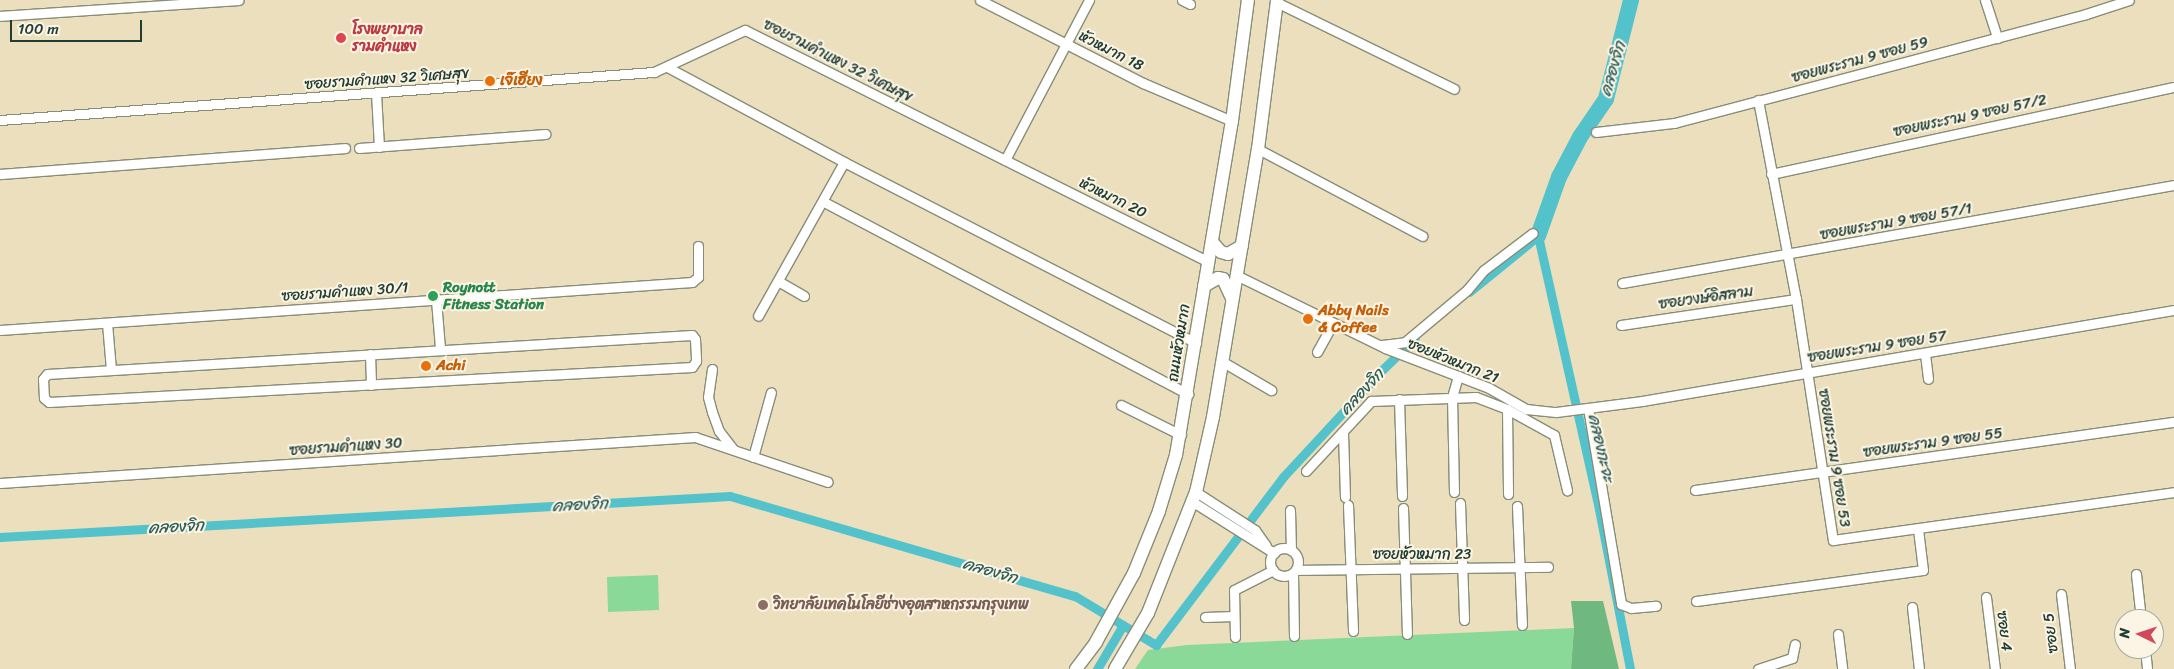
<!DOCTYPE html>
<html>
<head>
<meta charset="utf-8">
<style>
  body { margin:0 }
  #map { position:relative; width:2174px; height:669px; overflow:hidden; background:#ecdfbd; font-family:Sriracha,"Playpen Sans Thai",sans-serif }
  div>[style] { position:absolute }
  .green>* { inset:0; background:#8ad998 }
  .forest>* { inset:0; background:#6fb980 }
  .canal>* { height:9px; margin:-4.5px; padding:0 4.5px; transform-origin:4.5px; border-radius:4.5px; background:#54c2cb }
  .river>* { height:16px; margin:-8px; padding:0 8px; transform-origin:8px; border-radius:8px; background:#54c2cb }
  .roads { filter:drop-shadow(1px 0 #868e78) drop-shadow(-1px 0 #868e78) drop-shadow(0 1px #868e78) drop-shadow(0 -1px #868e78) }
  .street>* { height:9px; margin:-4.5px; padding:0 4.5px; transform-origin:4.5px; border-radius:4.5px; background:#fff }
  .street>.ring { margin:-4.5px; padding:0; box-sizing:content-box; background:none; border:9px solid #fff; border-radius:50% }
  .secondary>* { height:12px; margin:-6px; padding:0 6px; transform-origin:6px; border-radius:6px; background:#fff }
  .dots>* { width:14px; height:14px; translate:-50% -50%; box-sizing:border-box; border:2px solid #fcf5e5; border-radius:50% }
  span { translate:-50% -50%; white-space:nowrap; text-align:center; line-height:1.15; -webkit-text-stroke:4px #fcf5e5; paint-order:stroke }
  .health-label { font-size:15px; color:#be3a42; font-weight:700 }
  .left { translate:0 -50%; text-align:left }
  .street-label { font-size:15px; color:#1f3d34 }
  .food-label { font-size:15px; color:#c56008; font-weight:700 }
  .leisure-label { font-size:15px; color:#27864d; font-weight:700 }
  .education-label { font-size:15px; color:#785e54; font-weight:700 }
  .water-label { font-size:16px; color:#2c5e5a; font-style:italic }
  .north { position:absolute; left:2114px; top:609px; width:50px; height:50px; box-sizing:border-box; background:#fcf5e5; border:1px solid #a4ab9e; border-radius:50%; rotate:274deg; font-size:14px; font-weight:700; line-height:20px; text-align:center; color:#1f3d34 }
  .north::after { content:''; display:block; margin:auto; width:18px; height:22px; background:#d1495b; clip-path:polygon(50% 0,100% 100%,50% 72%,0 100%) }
  .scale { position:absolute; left:10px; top:20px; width:132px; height:22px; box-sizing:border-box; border:2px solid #1f3d34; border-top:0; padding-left:6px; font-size:15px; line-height:18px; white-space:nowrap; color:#1f3d34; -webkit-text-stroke:4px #fcf5e5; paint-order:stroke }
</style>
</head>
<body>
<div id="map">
  <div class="green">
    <i style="clip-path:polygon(658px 575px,659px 610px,608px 612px,607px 577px)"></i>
    <i style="clip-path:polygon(1574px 628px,1571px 669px,1135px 669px,1148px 650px,1187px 645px)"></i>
  </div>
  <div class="forest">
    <i style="clip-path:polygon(1571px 601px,1603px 601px,1619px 669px,1571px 669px,1574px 628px)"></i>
  </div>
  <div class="canal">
    <i style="left:1469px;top:292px;width:89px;rotate:-39.1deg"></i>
    <i style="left:1538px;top:236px;width:270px;rotate:77.4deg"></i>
    <i style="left:1597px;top:499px;width:173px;rotate:79deg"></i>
    <i style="left:0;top:537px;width:731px;rotate:-3.21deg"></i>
    <i style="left:730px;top:496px;width:359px;rotate:16.2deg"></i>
    <i style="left:1075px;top:596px;width:95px;rotate:31.2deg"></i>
    <i style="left:1156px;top:645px;width:211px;rotate:-52.9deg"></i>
    <i style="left:1283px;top:477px;width:144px;rotate:-47.2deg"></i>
    <i style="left:1381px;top:371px;width:47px;rotate:-44.1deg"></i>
    <i style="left:1097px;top:669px;width:51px;rotate:-59.4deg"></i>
  </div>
  <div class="river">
    <i style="left:1538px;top:236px;width:63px;rotate:-70.4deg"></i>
    <i style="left:1559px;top:177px;width:45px;rotate:-62.3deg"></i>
    <i style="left:1580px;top:137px;width:46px;rotate:-55.6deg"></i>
    <i style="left:1606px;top:99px;width:102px;rotate:-75.8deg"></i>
  </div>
  <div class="roads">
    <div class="street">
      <i style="left:980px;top:0;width:183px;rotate:27deg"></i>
      <i style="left:1143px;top:83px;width:97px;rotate:23.1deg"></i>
      <i style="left:1182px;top:0;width:9px;rotate:27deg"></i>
      <i style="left:1985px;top:0;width:40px;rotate:72deg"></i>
      <i style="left:1276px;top:2px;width:198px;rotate:26deg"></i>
      <i style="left:0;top:16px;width:239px;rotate:-3.8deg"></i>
      <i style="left:669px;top:68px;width:199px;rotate:28.2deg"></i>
      <i style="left:844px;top:162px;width:176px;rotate:119.2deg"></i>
      <i style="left:376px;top:93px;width:54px;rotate:86.8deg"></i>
      <i style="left:1758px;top:100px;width:203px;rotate:79.2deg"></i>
      <i style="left:1796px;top:299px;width:244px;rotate:81.3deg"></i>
      <i style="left:1833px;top:540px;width:344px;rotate:-8deg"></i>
      <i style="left:0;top:120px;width:656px;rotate:-4.2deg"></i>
      <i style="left:654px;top:72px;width:100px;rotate:-24.8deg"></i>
      <i style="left:745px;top:30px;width:519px;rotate:26.57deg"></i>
      <i style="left:1596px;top:132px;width:79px;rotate:-6.6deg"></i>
      <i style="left:1674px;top:123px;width:426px;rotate:-14.8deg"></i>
      <i style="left:2086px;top:14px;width:45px;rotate:-18deg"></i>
      <i style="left:359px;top:148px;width:187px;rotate:-4.3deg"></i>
      <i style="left:1258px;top:149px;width:186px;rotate:27.9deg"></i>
      <i style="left:1005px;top:160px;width:181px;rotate:-62.3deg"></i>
      <i style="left:844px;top:162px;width:396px;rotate:27.2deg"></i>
      <i style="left:0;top:174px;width:346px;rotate:-4.3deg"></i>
      <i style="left:1771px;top:174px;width:412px;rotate:-12.2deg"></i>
      <i style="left:824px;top:202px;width:412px;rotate:27.8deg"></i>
      <i style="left:1236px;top:275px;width:166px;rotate:26.1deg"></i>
      <i style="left:1385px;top:348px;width:111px;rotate:21deg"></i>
      <i style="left:1489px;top:388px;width:43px;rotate:29.6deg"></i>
      <i style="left:1526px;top:409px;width:30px;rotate:6deg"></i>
      <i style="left:1556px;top:412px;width:87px;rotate:-7.3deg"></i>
      <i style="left:1642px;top:401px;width:540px;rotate:-9.71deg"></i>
      <i style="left:778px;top:281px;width:30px;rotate:30deg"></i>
      <i style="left:1622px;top:283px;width:561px;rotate:-10.07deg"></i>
      <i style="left:436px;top:300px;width:48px;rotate:85.2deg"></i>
      <i style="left:107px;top:323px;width:47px;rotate:85.1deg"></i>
      <i style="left:1621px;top:325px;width:177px;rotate:-8.5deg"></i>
      <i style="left:0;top:330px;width:694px;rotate:-3.97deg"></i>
      <i style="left:692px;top:282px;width:8px;rotate:-40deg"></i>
      <i style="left:698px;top:277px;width:31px;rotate:-90deg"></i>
      <i style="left:692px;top:335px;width:5px;rotate:53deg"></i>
      <i style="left:695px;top:339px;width:22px;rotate:87deg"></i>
      <i style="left:696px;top:361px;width:7px;rotate:124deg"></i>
      <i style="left:692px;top:367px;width:644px;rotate:176.88deg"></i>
      <i style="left:49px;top:402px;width:6px;rotate:-141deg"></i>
      <i style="left:44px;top:398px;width:19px;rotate:-93deg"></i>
      <i style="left:43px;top:379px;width:6px;rotate:-51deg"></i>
      <i style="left:47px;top:374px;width:646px;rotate:-3.46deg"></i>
      <i style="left:1382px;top:345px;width:23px;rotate:-7deg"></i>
      <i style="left:1405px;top:342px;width:81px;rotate:-40deg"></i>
      <i style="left:1467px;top:290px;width:26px;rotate:-50deg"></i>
      <i style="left:1484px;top:270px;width:61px;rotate:-37.1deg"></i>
      <i style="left:1317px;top:352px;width:33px;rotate:-61deg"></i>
      <i style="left:370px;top:354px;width:31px;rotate:88deg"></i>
      <i style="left:1925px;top:354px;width:25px;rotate:83deg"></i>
      <i style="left:1223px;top:362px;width:56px;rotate:30.3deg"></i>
      <i style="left:712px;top:369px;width:28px;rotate:98deg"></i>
      <i style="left:708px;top:397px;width:16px;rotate:75deg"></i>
      <i style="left:712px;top:412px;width:20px;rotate:70deg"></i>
      <i style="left:719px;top:431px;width:24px;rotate:52deg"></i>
      <i style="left:1399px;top:399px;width:97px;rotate:88.2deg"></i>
      <i style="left:1121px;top:405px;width:67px;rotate:26.6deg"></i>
      <i style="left:1588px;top:408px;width:199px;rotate:80.4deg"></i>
      <i style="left:1621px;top:604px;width:11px;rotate:22deg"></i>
      <i style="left:1631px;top:608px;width:25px;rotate:-5deg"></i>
      <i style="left:1507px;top:409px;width:85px;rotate:89.3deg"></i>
      <i style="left:1343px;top:433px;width:64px;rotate:88.2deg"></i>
      <i style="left:753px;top:457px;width:67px;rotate:-74.5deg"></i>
      <i style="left:1306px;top:471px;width:96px;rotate:-47.1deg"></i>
      <i style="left:1371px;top:401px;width:105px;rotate:-2.2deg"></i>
      <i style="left:1476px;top:397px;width:33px;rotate:21deg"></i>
      <i style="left:1507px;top:409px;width:54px;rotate:29deg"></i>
      <i style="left:1554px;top:435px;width:57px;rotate:76.7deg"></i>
      <i style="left:0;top:483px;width:697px;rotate:-3.79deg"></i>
      <i style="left:695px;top:437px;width:140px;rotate:18.7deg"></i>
      <i style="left:1695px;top:490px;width:484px;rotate:-8.1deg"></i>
      <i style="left:1196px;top:492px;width:70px;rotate:32.8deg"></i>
      <i style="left:1255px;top:530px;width:19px;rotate:55deg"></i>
      <i style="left:1454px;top:492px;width:95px;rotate:-91.2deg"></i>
      <i style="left:1452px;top:397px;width:22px;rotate:-74deg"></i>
      <i style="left:1193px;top:502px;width:96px;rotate:32.2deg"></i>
      <i style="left:1460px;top:503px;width:117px;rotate:88deg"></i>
      <i style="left:1348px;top:505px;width:126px;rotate:87.7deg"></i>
      <i style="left:1517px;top:506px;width:119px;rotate:87.6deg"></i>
      <i style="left:1403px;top:508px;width:126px;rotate:88.2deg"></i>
      <i style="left:1290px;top:510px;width:40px;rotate:88.6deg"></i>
      <i class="ring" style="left:1270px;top:548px;width:19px;height:19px"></i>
      <i style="left:1296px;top:570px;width:252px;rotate:-0.7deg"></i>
      <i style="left:1293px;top:573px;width:63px;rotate:89.1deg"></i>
      <i style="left:2136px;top:574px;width:45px;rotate:83.7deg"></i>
      <i style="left:2061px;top:594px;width:76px;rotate:83.2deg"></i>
      <i style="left:1986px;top:597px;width:73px;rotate:82.9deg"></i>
      <i style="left:1696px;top:601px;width:229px;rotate:-7.8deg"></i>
      <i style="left:1923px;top:570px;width:41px;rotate:-97deg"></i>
      <i style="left:1912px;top:607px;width:62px;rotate:83.6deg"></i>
      <i style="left:1205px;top:617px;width:29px;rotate:-2deg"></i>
      <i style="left:1838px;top:634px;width:35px;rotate:83deg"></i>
      <i style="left:1235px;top:637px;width:47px;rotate:-91.2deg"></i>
      <i style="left:1234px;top:590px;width:44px;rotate:-27.1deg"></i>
      <i style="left:2145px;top:649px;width:20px;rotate:84deg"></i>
      <i style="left:1758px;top:669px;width:36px;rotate:-18deg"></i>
      <i style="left:1792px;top:658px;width:14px;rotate:-78deg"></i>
    </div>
    <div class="secondary">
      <i style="left:1212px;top:242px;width:13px;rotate:48deg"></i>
      <i style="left:1221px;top:252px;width:7px;rotate:16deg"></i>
      <i style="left:1228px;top:254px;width:16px;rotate:-30deg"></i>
      <i style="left:1204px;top:286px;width:16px;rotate:-30deg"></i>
      <i style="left:1218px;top:278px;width:5px;rotate:11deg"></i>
      <i style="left:1223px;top:279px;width:21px;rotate:65deg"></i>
      <i style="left:1076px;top:669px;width:34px;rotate:-53deg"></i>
      <i style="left:1096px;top:642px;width:79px;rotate:-61.2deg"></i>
      <i style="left:1134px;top:573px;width:67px;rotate:-68deg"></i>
      <i style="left:1159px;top:511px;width:59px;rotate:-73.1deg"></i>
      <i style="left:1176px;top:455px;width:339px;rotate:-80.5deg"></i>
      <i style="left:1232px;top:121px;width:122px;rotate:-82.5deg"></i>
      <i style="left:1115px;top:669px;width:65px;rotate:-59.5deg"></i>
      <i style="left:1148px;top:613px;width:130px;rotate:-68.4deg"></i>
      <i style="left:1196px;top:492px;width:77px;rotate:-77.2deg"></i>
      <i style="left:1213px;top:417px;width:272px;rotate:-80.5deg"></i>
      <i style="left:1258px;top:149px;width:150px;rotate:-82.7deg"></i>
    </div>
  </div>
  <div class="dots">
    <i style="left:341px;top:38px;background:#e0444e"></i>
    <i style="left:490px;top:81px;background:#e8710a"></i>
    <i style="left:433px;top:296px;background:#2e9e5b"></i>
    <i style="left:1308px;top:319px;background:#e8710a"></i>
    <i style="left:426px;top:366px;background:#e8710a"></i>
    <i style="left:763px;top:605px;background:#8d6e63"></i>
  </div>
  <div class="health-label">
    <span class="left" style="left:352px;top:38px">โรงพยาบาล<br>รามคำแหง</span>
  </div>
  <div class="street-label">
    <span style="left:1111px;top:51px;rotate:27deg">หัวหมาก 18</span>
    <span style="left:1860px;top:60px;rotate:-15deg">ซอยพระราม 9 ซอย 59</span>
    <span style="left:838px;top:61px;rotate:27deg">ซอยรามคำแหง 32 วิเศษสุข</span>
    <span style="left:387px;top:79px;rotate:-4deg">ซอยรามคำแหง 32 วิเศษสุข</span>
    <span style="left:1970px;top:116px;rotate:-12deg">ซอยพระราม 9 ซอย 57/2</span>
    <span style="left:1113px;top:198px;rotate:26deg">หัวหมาก 20</span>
    <span style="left:1896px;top:222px;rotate:-10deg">ซอยพระราม 9 ซอย 57/1</span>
    <span style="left:345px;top:292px;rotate:-4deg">ซอยรามคำแหง 30/1</span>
    <span style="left:1706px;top:298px;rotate:-8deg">ซอยวงษ์อิสลาม</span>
    <span style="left:1179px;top:343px;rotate:-81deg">ถนนหัวหมาก</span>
    <span style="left:1877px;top:347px;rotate:-9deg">ซอยพระราม 9 ซอย 57</span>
    <span style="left:1453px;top:361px;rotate:22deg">ซอยหัวหมาก 21</span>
    <span style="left:1933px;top:443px;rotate:-8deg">ซอยพระราม 9 ซอย 55</span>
    <span style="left:346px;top:447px;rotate:-4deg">ซอยรามคำแหง 30</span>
    <span style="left:1834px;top:458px;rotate:81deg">ซอยพระราม 9 ซอย 53</span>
    <span style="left:1422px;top:555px">ซอยหัวหมาก 23</span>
    <span style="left:2004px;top:631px;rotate:83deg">ซอย 4</span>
    <span style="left:2051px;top:633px;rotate:-97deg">ซอย 5</span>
  </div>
  <div class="food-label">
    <span class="left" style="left:500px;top:81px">เจ๊เฮียง</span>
    <span class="left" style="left:1318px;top:319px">Abby Nails<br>&amp; Coffee</span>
    <span class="left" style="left:436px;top:366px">Achi</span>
  </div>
  <div class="leisure-label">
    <span class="left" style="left:443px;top:296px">Roynott<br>Fitness Station</span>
  </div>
  <div class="education-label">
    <span class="left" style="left:773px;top:605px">วิทยาลัยเทคโนโลยีช่างอุตสาหกรรมกรุงเทพ</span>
  </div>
  <div class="water-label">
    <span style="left:1613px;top:69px;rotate:-74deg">คลองจิก</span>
    <span style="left:1362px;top:392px;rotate:-47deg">คลองจิก</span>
    <span style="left:1601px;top:448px;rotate:77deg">คลองกะจะ</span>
    <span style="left:580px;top:505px;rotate:-3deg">คลองจิก</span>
    <span style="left:176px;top:527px;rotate:-3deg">คลองจิก</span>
    <span style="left:990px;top:571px;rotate:16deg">คลองจิก</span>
  </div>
  <div class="north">N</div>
  <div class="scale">100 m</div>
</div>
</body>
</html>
